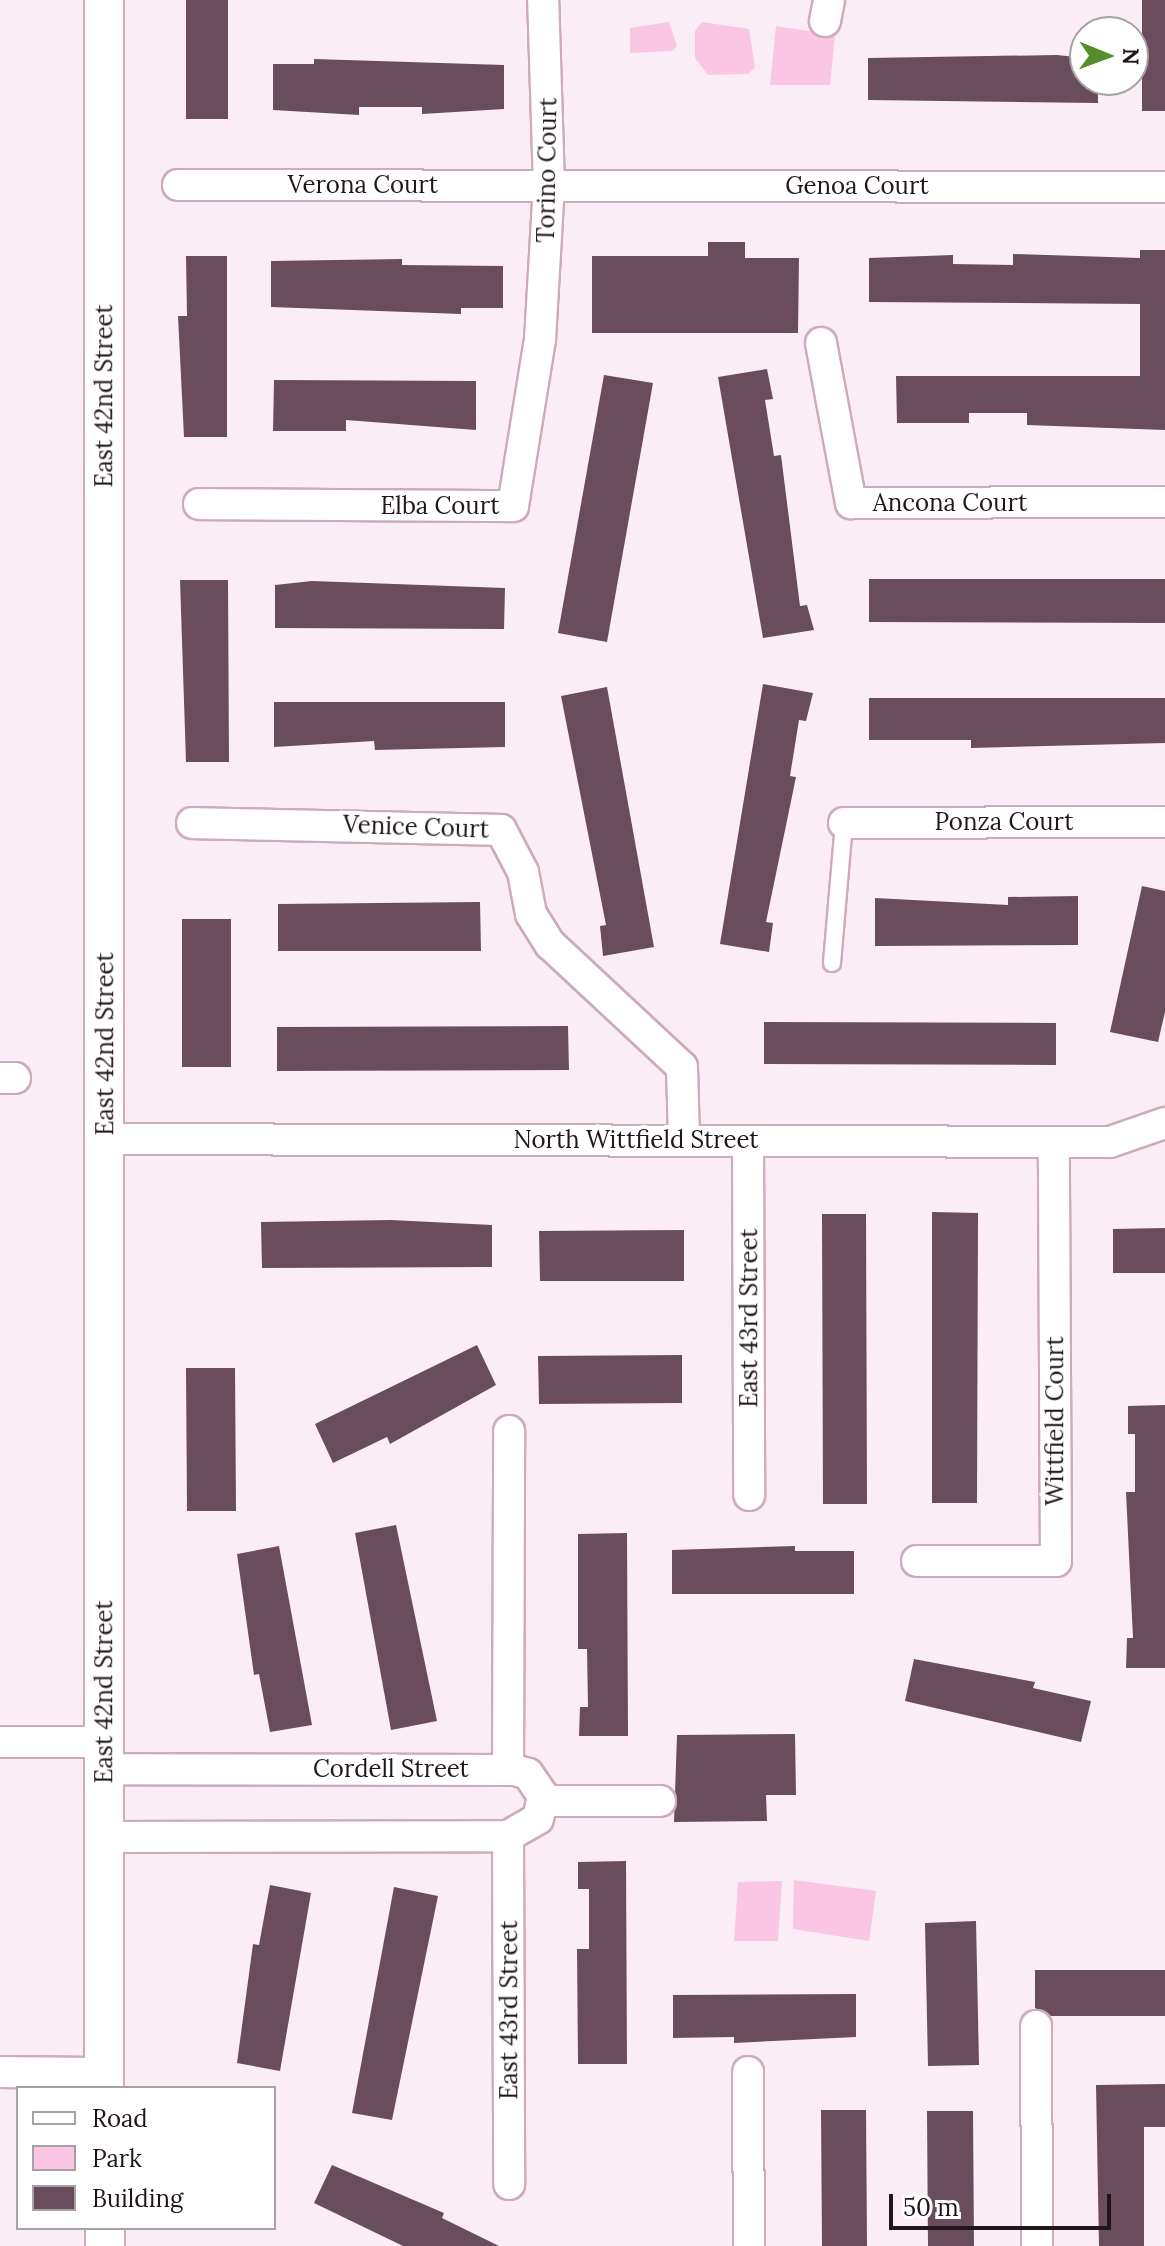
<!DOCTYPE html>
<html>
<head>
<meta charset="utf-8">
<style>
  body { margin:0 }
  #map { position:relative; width:1165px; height:2246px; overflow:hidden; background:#fbedf5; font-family:Lora,serif }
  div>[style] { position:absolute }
  .green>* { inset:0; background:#fbc6e3 }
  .building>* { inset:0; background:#694d5c }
  .roads { filter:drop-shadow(2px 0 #cbabbc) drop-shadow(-2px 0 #cbabbc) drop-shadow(0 2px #cbabbc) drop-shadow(0 -2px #cbabbc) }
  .service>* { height:16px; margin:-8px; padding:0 8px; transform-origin:8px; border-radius:8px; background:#fff }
  .minor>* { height:30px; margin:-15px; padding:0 15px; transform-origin:15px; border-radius:15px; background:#fff }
  .tertiary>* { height:38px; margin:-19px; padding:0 19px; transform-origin:19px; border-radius:19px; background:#fff }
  span { translate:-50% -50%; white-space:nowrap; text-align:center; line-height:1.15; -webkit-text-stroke:8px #fff; paint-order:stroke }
  .street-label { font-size:24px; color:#20151b }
  .legend { position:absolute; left:16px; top:2086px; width:260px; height:144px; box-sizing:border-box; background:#fff; border:2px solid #a6a1a4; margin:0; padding:10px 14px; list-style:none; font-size:24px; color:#20151b }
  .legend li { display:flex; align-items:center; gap:16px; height:40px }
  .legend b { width:40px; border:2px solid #a6a1a4 }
  .north { position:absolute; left:1069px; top:16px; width:80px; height:80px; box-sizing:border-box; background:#fff; border:2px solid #a6a1a4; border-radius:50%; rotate:91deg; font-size:22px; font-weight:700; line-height:32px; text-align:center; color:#20151b }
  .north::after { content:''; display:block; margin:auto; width:28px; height:36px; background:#558e2b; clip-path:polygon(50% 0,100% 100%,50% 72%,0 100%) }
  .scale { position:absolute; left:889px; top:2194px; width:222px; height:36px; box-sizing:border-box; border:4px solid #20151b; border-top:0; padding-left:10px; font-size:24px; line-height:28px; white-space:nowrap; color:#20151b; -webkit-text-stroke:6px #fff; paint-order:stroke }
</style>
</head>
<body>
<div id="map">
  <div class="green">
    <i style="clip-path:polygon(669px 22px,677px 46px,672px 51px,630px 53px,630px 28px)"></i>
    <i style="clip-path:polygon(702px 22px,749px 29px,755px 67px,748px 74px,708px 75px,695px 58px,695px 31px)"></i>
    <i style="clip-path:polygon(776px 26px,835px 35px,830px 85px,770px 85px)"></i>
    <i style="clip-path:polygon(794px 1880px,876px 1891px,869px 1941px,793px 1929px)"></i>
    <i style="clip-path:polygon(782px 1881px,778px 1941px,734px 1941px,738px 1882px)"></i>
  </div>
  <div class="building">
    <i style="clip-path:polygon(186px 0,228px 0,228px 119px,186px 119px)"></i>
    <i style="clip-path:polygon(1142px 0,1165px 0,1165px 111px,1142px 111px)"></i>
    <i style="clip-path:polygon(1057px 55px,1085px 58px,1085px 80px,1098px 80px,1098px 103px,868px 100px,868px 58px)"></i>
    <i style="clip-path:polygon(314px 59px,504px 65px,504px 109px,422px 114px,422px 107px,359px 107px,359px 115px,273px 110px,273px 64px,314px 64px)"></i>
    <i style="clip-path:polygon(708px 242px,745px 242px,745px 258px,799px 258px,798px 333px,592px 333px,592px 256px,708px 256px)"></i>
    <i style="clip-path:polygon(1140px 250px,1165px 250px,1165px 430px,1027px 425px,1027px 413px,969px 413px,969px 423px,897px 423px,896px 376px,1140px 376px,1140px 304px,869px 302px,869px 258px,953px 255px,953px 264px,1013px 265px,1013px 254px,1140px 258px)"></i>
    <i style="clip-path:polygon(186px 256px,227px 256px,227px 437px,184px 437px,178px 316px,187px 316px)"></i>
    <i style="clip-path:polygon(402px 259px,402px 265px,503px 266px,503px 308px,461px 308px,461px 314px,271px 307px,271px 261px)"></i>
    <i style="clip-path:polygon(767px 369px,773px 399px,765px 400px,774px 456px,781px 455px,800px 606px,807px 605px,814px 630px,763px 638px,718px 377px)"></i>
    <i style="clip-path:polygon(604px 375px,653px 383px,607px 642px,558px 633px)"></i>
    <i style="clip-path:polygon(274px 380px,476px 381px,476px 430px,346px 420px,346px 431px,273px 431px)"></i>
    <i style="clip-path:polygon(869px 579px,1165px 579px,1165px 623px,869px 622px)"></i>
    <i style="clip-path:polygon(180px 580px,228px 580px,229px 762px,186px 762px)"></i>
    <i style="clip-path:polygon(312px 581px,505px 588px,504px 629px,275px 628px,275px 585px)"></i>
    <i style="clip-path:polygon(763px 684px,813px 693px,806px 721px,799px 720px,790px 776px,796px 777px,766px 922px,773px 923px,769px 952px,720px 944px)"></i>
    <i style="clip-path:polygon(607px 687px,654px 947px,603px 956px,600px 926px,606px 925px,561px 696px)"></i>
    <i style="clip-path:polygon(869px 698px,1165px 698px,1165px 743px,971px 748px,971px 740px,869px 740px)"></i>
    <i style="clip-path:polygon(274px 702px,505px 702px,505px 747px,375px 750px,374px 741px,274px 747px)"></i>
    <i style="clip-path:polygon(1142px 886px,1165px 891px,1165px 1012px,1158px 1042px,1110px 1032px)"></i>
    <i style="clip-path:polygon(1078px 896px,1078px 945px,875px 946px,875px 898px,1008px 905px,1008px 897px)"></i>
    <i style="clip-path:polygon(480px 902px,481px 951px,278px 951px,278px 904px)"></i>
    <i style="clip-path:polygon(182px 919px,231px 919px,231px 1067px,182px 1067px)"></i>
    <i style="clip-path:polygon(764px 1022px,1056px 1023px,1056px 1065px,764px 1064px)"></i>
    <i style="clip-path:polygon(568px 1026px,569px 1070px,277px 1071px,277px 1027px)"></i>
    <i style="clip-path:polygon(932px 1212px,978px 1213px,977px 1503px,932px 1503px)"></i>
    <i style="clip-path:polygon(822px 1214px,866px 1214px,867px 1504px,823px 1504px)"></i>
    <i style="clip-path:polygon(391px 1220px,492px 1225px,492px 1267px,262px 1268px,261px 1222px)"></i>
    <i style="clip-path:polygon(1165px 1228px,1165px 1273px,1113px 1273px,1113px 1229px)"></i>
    <i style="clip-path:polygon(684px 1230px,684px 1281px,540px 1281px,539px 1231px)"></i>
    <i style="clip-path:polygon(477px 1345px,496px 1385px,390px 1444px,387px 1437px,333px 1463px,315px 1424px)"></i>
    <i style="clip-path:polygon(682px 1355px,682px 1403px,539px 1404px,538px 1356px)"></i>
    <i style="clip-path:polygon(186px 1368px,235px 1368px,236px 1511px,187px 1511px)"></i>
    <i style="clip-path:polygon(1165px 1405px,1165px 1668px,1126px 1668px,1127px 1638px,1133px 1638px,1126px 1492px,1135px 1492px,1135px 1434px,1128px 1434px,1128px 1406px)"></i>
    <i style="clip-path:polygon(396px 1525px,437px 1721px,391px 1730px,355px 1533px)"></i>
    <i style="clip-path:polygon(627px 1533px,628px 1736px,579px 1736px,580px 1707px,588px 1707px,587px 1649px,578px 1649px,578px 1534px)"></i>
    <i style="clip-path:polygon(279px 1546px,312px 1725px,270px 1732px,259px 1674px,254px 1675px,237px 1554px)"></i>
    <i style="clip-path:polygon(795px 1546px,795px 1551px,854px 1551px,854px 1594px,672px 1594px,672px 1550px)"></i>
    <i style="clip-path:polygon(914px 1659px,1035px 1682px,1033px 1688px,1091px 1701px,1081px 1742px,905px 1701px)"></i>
    <i style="clip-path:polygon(795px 1734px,796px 1795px,766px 1795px,767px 1821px,674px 1822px,677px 1735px)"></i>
    <i style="clip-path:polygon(626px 1861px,627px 2064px,578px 2064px,577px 1949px,589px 1949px,589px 1889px,578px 1889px,578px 1862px)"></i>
    <i style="clip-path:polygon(270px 1885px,311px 1893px,280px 2071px,237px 2063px,253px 1944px,259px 1945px)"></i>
    <i style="clip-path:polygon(394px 1887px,438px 1896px,392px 2120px,352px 2113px)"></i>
    <i style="clip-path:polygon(976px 1921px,979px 2065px,928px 2066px,925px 1923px)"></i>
    <i style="clip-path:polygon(1035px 1970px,1165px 1970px,1165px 2016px,1051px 2016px,1035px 2008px)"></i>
    <i style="clip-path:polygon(856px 1994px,856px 2037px,734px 2043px,734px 2037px,673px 2038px,673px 1995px)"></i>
    <i style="clip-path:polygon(1165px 2084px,1165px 2127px,1144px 2127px,1144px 2246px,1099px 2246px,1096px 2085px)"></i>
    <i style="clip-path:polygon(821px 2110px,866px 2110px,867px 2246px,822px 2246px)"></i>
    <i style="clip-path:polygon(927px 2111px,973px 2111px,974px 2246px,928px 2246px)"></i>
    <i style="clip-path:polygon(332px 2165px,444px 2213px,442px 2218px,499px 2246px,403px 2246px,314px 2203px)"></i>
  </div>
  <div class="roads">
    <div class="service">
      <i style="left:832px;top:963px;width:141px;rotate:-85.1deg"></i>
    </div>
    <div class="minor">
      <i style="left:825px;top:21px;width:21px;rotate:-79deg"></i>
      <i style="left:178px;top:185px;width:987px;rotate:0.12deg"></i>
      <i style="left:821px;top:343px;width:163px;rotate:79.4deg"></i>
      <i style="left:851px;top:503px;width:314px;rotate:-0.2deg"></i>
      <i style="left:199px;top:504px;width:314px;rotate:0.4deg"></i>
      <i style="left:513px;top:506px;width:168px;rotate:-80.8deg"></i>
      <i style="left:540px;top:340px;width:154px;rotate:-86.7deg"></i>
      <i style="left:549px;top:186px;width:186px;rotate:-91.8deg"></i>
      <i style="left:192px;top:823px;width:309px;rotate:1.3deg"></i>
      <i style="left:501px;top:830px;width:47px;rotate:62.4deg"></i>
      <i style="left:523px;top:872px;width:43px;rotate:79.2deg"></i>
      <i style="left:531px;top:914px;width:36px;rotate:58deg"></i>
      <i style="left:550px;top:944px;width:180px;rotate:43deg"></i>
      <i style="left:682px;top:1067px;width:73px;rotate:88.4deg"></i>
      <i style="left:844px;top:823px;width:321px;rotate:-0.2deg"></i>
      <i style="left:0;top:1078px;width:15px"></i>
      <i style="left:104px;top:1139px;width:1006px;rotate:0.17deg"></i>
      <i style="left:1110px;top:1142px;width:58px;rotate:-19.1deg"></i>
      <i style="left:748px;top:1141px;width:354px;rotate:89.8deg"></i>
      <i style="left:917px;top:1561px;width:139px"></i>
      <i style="left:1056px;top:1561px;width:419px;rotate:-90.3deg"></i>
      <i style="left:0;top:1742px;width:104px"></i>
      <i style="left:508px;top:1770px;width:339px;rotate:-89.8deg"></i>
      <i style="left:543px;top:1801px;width:117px"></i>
      <i style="left:508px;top:1836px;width:348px;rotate:89.8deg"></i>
      <i style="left:103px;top:1837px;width:405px;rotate:-0.1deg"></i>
      <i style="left:508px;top:1836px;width:34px;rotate:-30deg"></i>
      <i style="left:538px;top:1819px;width:24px;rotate:-78deg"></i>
      <i style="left:543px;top:1796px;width:27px;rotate:-124deg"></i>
      <i style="left:528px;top:1774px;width:14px;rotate:-163deg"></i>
      <i style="left:515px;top:1770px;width:411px;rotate:-179.9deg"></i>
      <i style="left:1036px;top:2026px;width:220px;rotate:89.7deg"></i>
      <i style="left:0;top:2072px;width:104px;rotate:0.6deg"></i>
      <i style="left:748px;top:2072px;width:174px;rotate:89.7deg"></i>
    </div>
    <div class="tertiary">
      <i style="left:104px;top:0;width:2088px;rotate:90deg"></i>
      <i style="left:105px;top:2228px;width:18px;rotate:90deg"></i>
    </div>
  </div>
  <div class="street-label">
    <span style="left:547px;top:170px;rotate:-89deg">Torino Court</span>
    <span style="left:363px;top:185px">Verona Court</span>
    <span style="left:857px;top:186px">Genoa Court</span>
    <span style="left:104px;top:396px;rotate:-90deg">East 42nd Street</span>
    <span style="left:950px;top:503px">Ancona Court</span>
    <span style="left:440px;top:506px">Elba Court</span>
    <span style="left:1004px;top:822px">Ponza Court</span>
    <span style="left:416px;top:827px;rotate:2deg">Venice Court</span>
    <span style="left:105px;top:1044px;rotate:-90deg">East 42nd Street</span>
    <span style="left:636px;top:1140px">North Wittfield Street</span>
    <span style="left:749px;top:1318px;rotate:-90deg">East 43rd Street</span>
    <span style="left:1055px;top:1421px;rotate:-90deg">Wittfield Court</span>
    <span style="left:104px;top:1692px;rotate:-90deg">East 42nd Street</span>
    <span style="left:391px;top:1769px">Cordell Street</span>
    <span style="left:509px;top:2010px;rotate:-90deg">East 43rd Street</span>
  </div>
  <ul class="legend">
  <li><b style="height:10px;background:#fff"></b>Road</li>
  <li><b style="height:22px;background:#fbc6e3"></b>Park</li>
  <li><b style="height:22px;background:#694d5c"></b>Building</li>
  </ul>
  <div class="north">N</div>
  <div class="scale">50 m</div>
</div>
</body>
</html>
